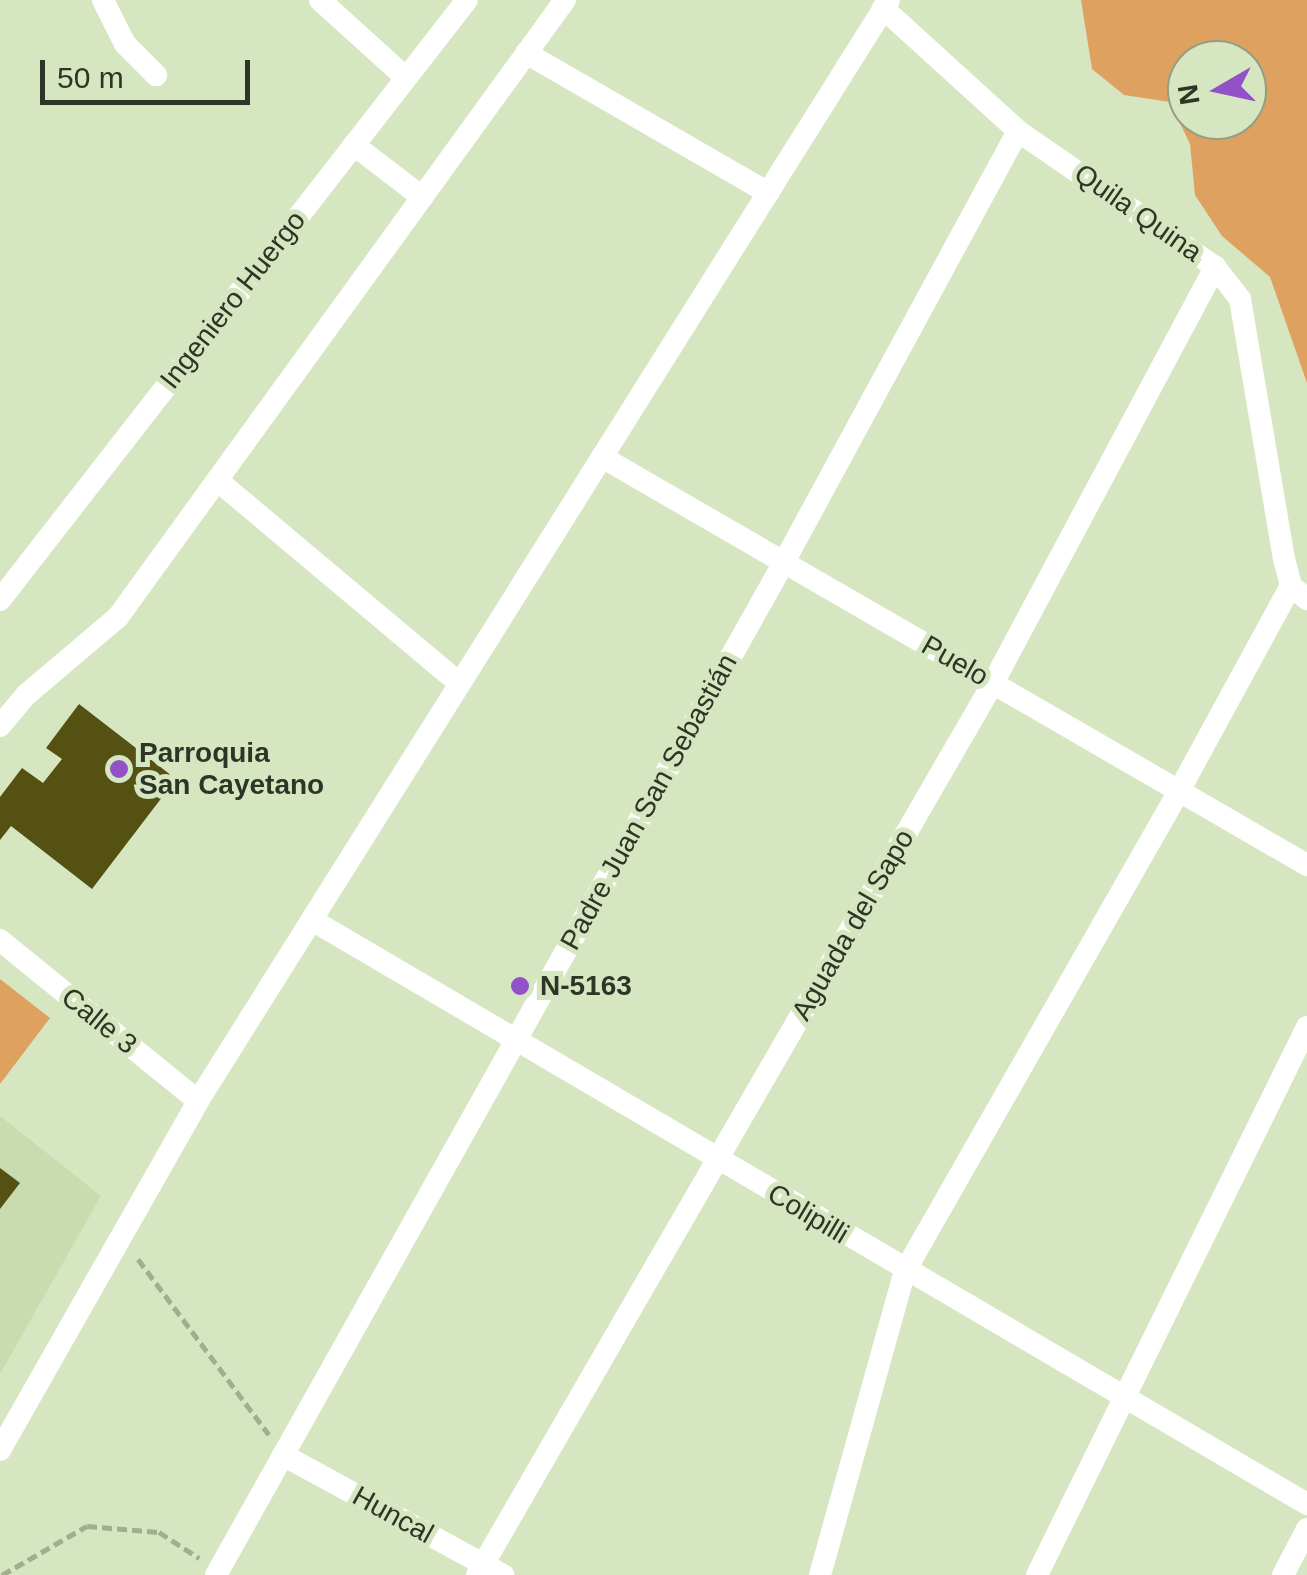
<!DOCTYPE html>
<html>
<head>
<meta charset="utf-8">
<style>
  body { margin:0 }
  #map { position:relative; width:1307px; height:1575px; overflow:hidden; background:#d6e6c1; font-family:Helvetica,sans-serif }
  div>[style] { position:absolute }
  .built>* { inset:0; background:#c9dcaf }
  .green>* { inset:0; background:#dfa160 }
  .building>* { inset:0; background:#545113 }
  .path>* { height:5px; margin-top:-2.5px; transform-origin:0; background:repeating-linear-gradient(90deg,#a1ae90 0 10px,transparent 0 15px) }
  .minor>* { height:22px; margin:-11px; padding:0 11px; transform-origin:11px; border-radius:11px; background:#fff }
  .dots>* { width:28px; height:28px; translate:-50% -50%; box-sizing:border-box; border:5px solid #d6e6c1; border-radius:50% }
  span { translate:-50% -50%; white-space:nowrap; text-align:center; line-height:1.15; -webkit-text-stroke:10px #d6e6c1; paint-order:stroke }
  .street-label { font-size:28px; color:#2e3526 }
  .poi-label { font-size:28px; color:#2e3526; font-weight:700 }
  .left { translate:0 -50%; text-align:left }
  .north { position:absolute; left:1167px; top:40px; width:100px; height:100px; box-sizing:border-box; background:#d6e6c1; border:2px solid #939f83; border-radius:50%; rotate:261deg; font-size:28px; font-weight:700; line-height:40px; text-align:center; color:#2e3526 }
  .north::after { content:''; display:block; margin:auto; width:35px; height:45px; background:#9151c7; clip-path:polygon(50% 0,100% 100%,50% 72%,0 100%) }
  .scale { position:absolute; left:40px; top:60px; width:210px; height:45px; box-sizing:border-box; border:5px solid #2e3526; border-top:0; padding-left:12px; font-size:30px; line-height:35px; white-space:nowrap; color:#2e3526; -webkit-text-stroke:8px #d6e6c1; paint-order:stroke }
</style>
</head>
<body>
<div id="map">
  <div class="built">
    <i style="clip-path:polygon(0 1116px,101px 1196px,0 1374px)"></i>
  </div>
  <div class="green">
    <i style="clip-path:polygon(evenodd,1081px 0,1307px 0,1307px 383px,1270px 277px,1222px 236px,1195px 195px,1190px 144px,1170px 102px,1124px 95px,1092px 69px,1081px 0,1247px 60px,1247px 120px,1187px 120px,1187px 60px,1247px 60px)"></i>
    <i style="clip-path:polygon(0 979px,50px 1018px,0 1084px)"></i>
  </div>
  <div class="building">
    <i style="clip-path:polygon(79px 704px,176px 779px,92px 889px,11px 826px,0 840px,0 797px,22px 768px,43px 783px,62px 759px,46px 748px)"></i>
    <i style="clip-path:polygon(0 1168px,20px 1183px,0 1209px)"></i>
  </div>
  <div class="path">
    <i style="left:138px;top:1259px;width:219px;rotate:53.3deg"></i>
    <i style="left:2px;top:1575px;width:98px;rotate:-30deg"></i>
    <i style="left:87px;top:1526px;width:72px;rotate:4.8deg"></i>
    <i style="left:159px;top:1532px;width:48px;rotate:33deg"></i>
  </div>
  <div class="minor">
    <i style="left:103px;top:0;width:49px;rotate:63.4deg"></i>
    <i style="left:125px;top:44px;width:44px;rotate:45deg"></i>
    <i style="left:320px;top:0;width:116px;rotate:42.2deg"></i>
    <i style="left:883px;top:8px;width:183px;rotate:42.3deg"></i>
    <i style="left:1018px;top:131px;width:239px;rotate:34.6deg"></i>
    <i style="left:1215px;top:267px;width:41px;rotate:52deg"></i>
    <i style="left:1240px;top:299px;width:264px;rotate:80.4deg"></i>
    <i style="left:1284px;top:559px;width:28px;rotate:75deg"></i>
    <i style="left:1291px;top:586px;width:21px;rotate:39deg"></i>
    <i style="left:526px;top:53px;width:280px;rotate:30deg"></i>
    <i style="left:354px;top:145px;width:86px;rotate:37.4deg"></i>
    <i style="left:602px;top:457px;width:815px;rotate:30.06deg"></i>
    <i style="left:217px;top:480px;width:317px;rotate:40deg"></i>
    <i style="left:0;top:600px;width:760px;rotate:-52.11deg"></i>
    <i style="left:0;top:726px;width:40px;rotate:-50deg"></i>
    <i style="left:26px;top:695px;width:121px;rotate:-40.3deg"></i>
    <i style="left:118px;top:617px;width:762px;rotate:-54.08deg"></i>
    <i style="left:312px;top:920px;width:1154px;rotate:30.41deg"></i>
    <i style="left:0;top:940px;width:255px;rotate:39.1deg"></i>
    <i style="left:0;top:1450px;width:401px;rotate:-60.4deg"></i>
    <i style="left:198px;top:1101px;width:1300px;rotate:-57.89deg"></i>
    <i style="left:283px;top:1455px;width:251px;rotate:28.6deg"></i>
    <i style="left:216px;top:1575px;width:1161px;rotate:-60.72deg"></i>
    <i style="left:784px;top:562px;width:490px;rotate:-61.5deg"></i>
    <i style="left:477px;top:1575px;width:1030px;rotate:-59.95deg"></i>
    <i style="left:993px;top:683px;width:472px;rotate:-61.9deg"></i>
    <i style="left:820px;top:1575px;width:316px;rotate:-74.4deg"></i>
    <i style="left:905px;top:1271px;width:553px;rotate:-60.28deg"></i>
    <i style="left:1179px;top:791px;width:234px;rotate:-61.4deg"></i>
    <i style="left:1037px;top:1575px;width:611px;rotate:-63.77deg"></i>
    <i style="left:1283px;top:1575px;width:52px;rotate:-62.4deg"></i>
  </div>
  <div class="dots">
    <i style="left:119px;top:769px;background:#9151c7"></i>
    <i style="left:520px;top:986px;background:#9151c7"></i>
  </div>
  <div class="street-label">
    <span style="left:1138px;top:213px;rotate:35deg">Quila Quina</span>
    <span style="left:233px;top:300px;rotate:-52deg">Ingeniero Huergo</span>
    <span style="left:955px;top:661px;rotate:30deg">Puelo</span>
    <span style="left:649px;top:802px;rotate:-61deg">Padre Juan San Sebastián</span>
    <span style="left:853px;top:925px;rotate:-60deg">Aguada del Sapo</span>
    <span style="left:99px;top:1021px;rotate:39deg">Calle 3</span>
    <span style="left:808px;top:1214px;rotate:31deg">Colipilli</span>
    <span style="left:393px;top:1515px;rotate:29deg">Huncal</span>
  </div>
  <div class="poi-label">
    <span class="left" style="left:139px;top:769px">Parroquia<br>San Cayetano</span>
    <span class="left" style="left:540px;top:986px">N-5163</span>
  </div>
  <div class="north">N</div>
  <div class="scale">50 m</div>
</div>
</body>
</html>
